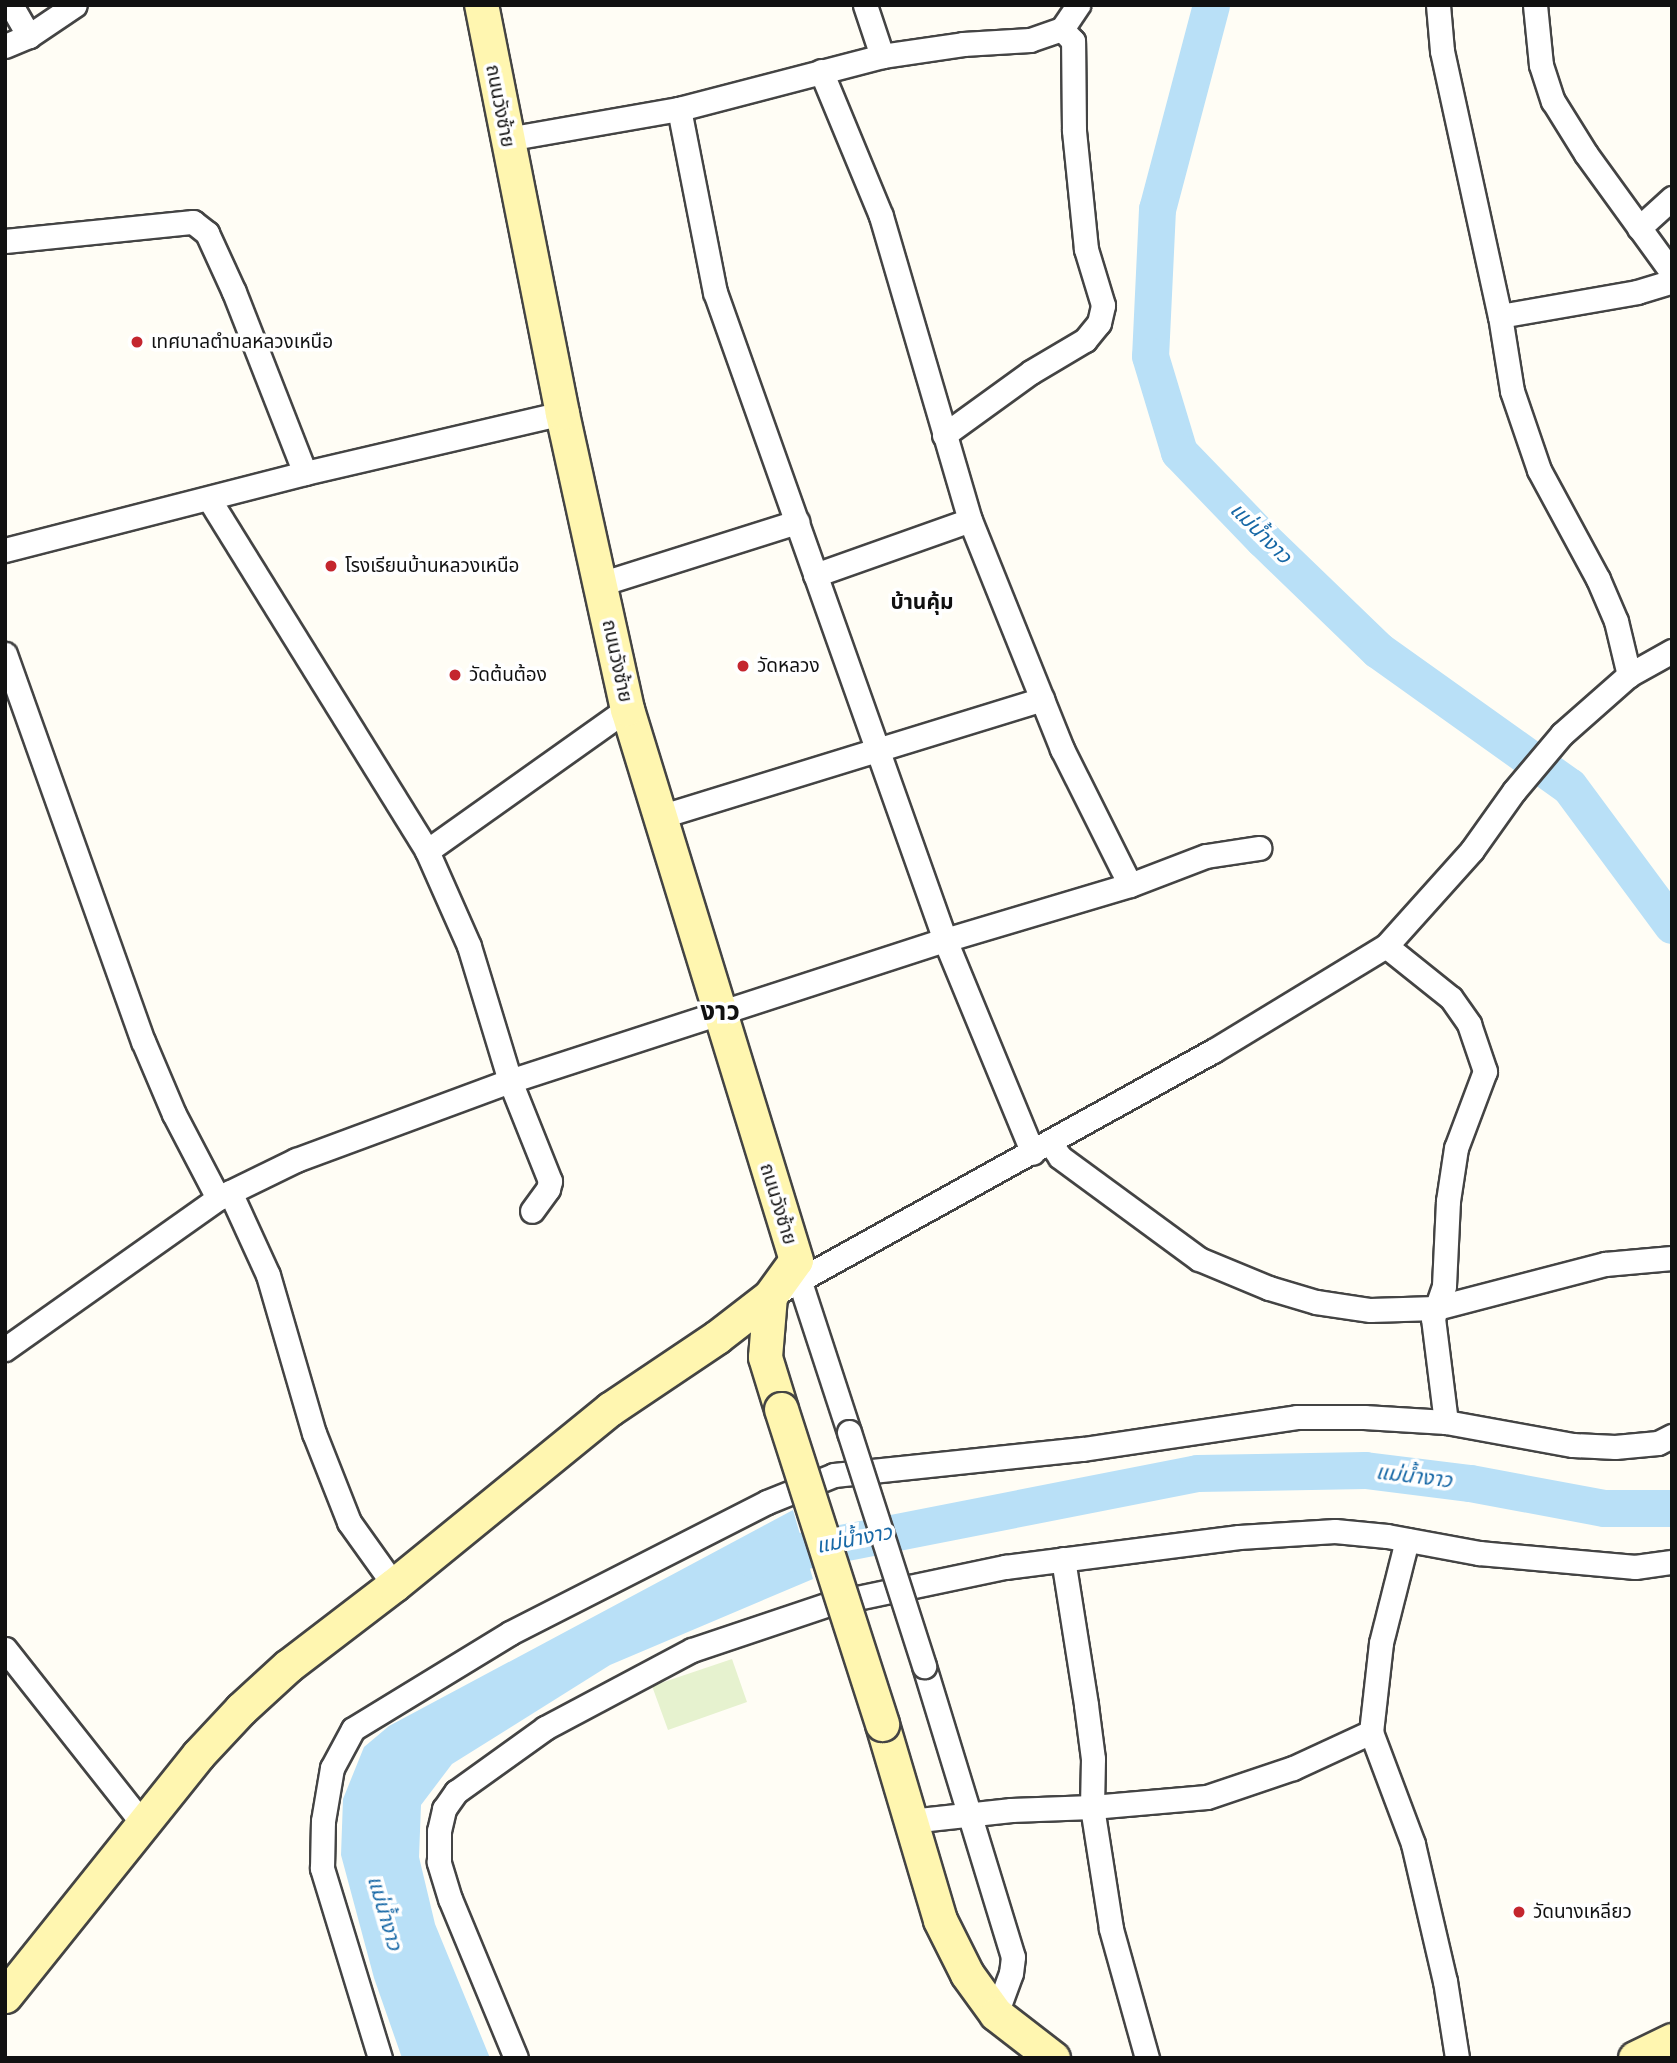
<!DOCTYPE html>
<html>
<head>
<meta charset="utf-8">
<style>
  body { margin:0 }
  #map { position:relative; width:1677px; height:2063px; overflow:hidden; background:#fffdf5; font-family:Lora,"Noto Sans Thai",serif }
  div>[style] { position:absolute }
  .pitch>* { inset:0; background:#e6f2cf }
  .water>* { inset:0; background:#b9e0f7 }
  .river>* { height:37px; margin:-18.5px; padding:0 18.5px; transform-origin:18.5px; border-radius:18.5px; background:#b9e0f7 }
  .roads { filter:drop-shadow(2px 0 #444) drop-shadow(-2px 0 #444) drop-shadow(0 2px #444) drop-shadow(0 -2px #444) }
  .street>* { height:23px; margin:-11.5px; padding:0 11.5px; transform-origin:11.5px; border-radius:11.5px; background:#fff }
  .secondary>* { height:33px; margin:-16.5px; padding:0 16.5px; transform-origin:16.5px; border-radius:16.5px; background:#fff6b0 }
  .bridges { filter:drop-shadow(2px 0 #444) drop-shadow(-2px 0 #444) drop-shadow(0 2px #444) drop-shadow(0 -2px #444) }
  .street-bridge>* { height:23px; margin:-11.5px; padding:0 11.5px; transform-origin:11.5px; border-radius:11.5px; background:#fff }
  .secondary-bridge>* { height:33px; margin:-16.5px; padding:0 16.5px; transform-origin:16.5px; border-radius:16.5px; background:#fff6b0 }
  .dots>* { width:19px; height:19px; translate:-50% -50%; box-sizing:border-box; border:4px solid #fff; border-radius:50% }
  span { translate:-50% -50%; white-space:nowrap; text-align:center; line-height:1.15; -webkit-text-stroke:7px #fff; paint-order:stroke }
  .street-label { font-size:19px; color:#111 }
  .poi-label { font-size:19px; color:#111 }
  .left { translate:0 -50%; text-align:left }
  .water-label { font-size:21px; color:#1768a6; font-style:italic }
  .neighbourhood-label { font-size:21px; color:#111; font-weight:700 }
  .district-label { font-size:26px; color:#111; font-weight:700 }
  .frame { position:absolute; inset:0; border:7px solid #111; pointer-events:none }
</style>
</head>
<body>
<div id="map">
  <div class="pitch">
    <i style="clip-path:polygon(732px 1659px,747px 1702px,668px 1730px,652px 1686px)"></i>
  </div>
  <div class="water">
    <i style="clip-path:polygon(793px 1510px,813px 1579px,610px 1665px,452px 1764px,421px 1805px,419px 1857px,435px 1924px,490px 2058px,402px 2058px,374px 1978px,341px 1855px,343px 1799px,364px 1747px,389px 1726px)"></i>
  </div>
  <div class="river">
    <i style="left:1211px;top:5px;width:211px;rotate:104.8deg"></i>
    <i style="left:1157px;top:209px;width:147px;rotate:92.7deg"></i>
    <i style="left:1150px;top:356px;width:100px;rotate:73.2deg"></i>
    <i style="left:1179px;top:452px;width:121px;rotate:46deg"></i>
    <i style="left:1263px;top:539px;width:160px;rotate:44deg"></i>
    <i style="left:1378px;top:650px;width:234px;rotate:35.5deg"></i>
    <i style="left:1569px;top:786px;width:173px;rotate:53.5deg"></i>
    <i style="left:754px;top:1560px;width:451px;rotate:-11.1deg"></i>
    <i style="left:1197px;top:1473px;width:168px;rotate:-1deg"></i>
    <i style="left:1365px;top:1470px;width:106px;rotate:7.1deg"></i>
    <i style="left:1470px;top:1483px;width:136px;rotate:10.6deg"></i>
    <i style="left:1604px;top:1508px;width:68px"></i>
  </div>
  <div class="roads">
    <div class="street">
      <i style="left:11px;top:5px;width:36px;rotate:60deg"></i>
      <i style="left:865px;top:5px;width:54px;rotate:71.6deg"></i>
      <i style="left:1438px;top:5px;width:46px;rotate:85deg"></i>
      <i style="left:1442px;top:51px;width:271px;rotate:77.7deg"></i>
      <i style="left:1500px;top:316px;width:76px;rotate:80.9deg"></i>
      <i style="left:1512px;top:391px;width:83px;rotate:71.1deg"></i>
      <i style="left:1539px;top:470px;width:124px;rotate:61.6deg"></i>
      <i style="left:1598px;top:579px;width:46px;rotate:66.8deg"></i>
      <i style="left:1616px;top:621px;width:56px;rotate:76.5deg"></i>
      <i style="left:1535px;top:5px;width:60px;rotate:84.3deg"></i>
      <i style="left:1541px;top:65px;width:38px;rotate:72deg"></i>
      <i style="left:1553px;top:101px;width:62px;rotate:58.1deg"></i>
      <i style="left:1586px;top:154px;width:147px;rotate:54.1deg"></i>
      <i style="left:5px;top:46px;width:26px;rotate:-23deg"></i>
      <i style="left:29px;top:36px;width:55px;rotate:-34deg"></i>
      <i style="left:821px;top:71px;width:157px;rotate:67.5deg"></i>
      <i style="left:881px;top:216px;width:317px;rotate:73.7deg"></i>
      <i style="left:970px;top:520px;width:247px;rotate:68.1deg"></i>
      <i style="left:1062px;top:749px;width:152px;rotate:63.4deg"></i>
      <i style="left:679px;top:109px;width:187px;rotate:78.9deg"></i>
      <i style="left:715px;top:292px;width:688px;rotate:70.46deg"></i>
      <i style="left:945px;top:940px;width:230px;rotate:67.6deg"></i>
      <i style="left:507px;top:139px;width:175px;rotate:-9.9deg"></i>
      <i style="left:679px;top:109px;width:210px;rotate:-14.6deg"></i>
      <i style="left:882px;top:56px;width:82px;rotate:-8.4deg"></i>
      <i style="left:963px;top:44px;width:67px;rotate:-3.4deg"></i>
      <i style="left:1030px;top:40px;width:34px;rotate:-19deg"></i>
      <i style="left:1062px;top:29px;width:29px;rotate:-56deg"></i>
      <i style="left:1639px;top:228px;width:45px;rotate:-42.3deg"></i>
      <i style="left:5px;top:241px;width:189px;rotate:-5.8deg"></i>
      <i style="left:193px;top:222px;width:18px;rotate:38deg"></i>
      <i style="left:207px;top:233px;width:65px;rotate:65.4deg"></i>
      <i style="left:234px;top:292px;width:194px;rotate:68.6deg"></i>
      <i style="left:1500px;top:316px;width:139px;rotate:-9.9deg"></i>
      <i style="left:1637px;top:292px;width:37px;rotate:-17deg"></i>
      <i style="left:944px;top:435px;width:107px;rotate:-35.9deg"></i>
      <i style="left:1031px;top:372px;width:63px;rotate:-30.7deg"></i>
      <i style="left:1085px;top:340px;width:22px;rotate:-51deg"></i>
      <i style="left:1099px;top:323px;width:18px;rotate:-77deg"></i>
      <i style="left:1103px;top:305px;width:59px;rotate:-106.9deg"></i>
      <i style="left:1086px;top:249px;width:120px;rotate:-95.8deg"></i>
      <i style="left:1074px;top:130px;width:89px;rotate:-90.6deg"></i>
      <i style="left:1073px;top:41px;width:16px;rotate:-133deg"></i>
      <i style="left:209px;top:499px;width:414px;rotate:58.2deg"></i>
      <i style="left:427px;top:851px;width:104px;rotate:66.1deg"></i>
      <i style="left:469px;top:946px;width:141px;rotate:73.1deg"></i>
      <i style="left:510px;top:1081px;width:108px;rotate:68.2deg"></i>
      <i style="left:550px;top:1181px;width:8px;rotate:104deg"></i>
      <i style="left:548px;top:1189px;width:27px;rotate:126deg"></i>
      <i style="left:5px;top:550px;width:310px;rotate:-14.4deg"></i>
      <i style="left:305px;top:473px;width:264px;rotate:-13.1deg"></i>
      <i style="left:815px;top:575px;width:164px;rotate:-19.5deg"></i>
      <i style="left:600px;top:584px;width:207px;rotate:-17.5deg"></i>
      <i style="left:5px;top:654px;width:411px;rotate:70.4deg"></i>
      <i style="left:143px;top:1041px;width:79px;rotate:67deg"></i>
      <i style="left:174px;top:1114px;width:95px;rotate:62.4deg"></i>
      <i style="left:659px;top:817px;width:401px;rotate:-17.1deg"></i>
      <i style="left:427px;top:851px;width:245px;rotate:-35.4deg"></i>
      <i style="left:1386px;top:946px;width:83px;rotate:38.7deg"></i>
      <i style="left:1451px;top:998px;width:32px;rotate:55deg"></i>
      <i style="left:1469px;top:1024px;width:50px;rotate:71.2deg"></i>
      <i style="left:1485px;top:1071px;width:82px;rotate:110.6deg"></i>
      <i style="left:1456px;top:1148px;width:54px;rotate:98.6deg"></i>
      <i style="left:1448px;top:1201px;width:85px;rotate:92.7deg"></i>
      <i style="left:1444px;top:1286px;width:34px;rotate:109deg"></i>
      <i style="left:1433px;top:1318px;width:105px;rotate:82.9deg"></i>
      <i style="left:1050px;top:1143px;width:17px;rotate:54deg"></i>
      <i style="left:1060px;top:1157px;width:172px;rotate:36.3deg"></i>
      <i style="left:1199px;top:1259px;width:76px;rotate:22.5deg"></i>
      <i style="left:1269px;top:1288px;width:49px;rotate:16.6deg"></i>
      <i style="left:1316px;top:1302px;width:55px;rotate:8.4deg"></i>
      <i style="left:1370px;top:1310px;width:66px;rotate:-1.7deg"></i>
      <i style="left:1436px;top:1308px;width:175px;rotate:-14.6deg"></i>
      <i style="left:1605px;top:1264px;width:67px;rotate:-5.1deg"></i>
      <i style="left:230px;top:1192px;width:91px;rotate:65.4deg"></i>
      <i style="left:268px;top:1275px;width:165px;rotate:73.8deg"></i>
      <i style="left:314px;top:1433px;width:96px;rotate:68.5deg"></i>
      <i style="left:349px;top:1522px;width:77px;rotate:54.5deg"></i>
      <i style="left:799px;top:1279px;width:161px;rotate:71.9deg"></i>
      <i style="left:778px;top:1292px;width:497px;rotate:-29deg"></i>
      <i style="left:1213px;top:1051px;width:202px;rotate:-31.3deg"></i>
      <i style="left:1386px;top:946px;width:129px;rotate:-48.1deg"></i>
      <i style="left:1472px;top:850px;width:72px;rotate:-54.6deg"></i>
      <i style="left:1514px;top:791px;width:75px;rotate:-49.9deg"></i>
      <i style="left:1562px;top:734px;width:89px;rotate:-41.4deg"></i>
      <i style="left:1629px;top:675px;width:49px;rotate:-29.2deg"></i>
      <i style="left:5px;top:1349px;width:261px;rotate:-35.3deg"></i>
      <i style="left:218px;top:1198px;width:87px;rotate:-26deg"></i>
      <i style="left:296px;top:1160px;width:228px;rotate:-20.3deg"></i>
      <i style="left:510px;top:1081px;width:457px;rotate:-18deg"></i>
      <i style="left:945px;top:940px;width:193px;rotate:-16.6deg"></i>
      <i style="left:1130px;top:885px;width:81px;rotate:-20.9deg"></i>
      <i style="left:1206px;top:856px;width:54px;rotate:-8.6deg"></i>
      <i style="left:1407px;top:1540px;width:106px;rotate:104.2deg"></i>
      <i style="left:1381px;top:1643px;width:90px;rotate:96.4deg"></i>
      <i style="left:1371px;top:1732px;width:120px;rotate:69.4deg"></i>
      <i style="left:1413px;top:1844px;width:141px;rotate:76.9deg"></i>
      <i style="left:1445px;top:1981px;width:78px;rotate:81.1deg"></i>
      <i style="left:1063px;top:1559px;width:148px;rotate:81deg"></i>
      <i style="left:1086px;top:1705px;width:54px;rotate:82.6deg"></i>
      <i style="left:1093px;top:1759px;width:48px;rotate:91.2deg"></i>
      <i style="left:1092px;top:1807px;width:123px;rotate:81.1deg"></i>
      <i style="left:1111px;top:1929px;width:134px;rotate:74.4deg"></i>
      <i style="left:5px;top:1649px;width:223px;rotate:51.7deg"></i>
      <i style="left:924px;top:1666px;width:304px;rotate:73deg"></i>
      <i style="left:1013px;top:1957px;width:16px;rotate:97deg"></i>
      <i style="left:1011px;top:1973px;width:44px;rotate:110.1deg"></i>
      <i style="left:910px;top:1821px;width:102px;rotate:-6.2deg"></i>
      <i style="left:1011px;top:1810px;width:81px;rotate:-2.1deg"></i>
      <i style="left:1092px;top:1807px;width:115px;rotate:-5deg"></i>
      <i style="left:1207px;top:1797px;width:91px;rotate:-18.6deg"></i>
      <i style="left:1293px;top:1768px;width:86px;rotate:-24.8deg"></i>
      <i style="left:380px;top:2058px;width:199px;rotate:-107deg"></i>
      <i style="left:322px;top:1868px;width:47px;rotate:-88.8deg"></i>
      <i style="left:323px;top:1821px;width:54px;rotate:-80.4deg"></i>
      <i style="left:332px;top:1768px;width:44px;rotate:-61.7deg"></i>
      <i style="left:353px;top:1729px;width:184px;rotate:-31.4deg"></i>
      <i style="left:510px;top:1633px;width:288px;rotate:-27deg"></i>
      <i style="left:767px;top:1502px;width:72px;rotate:-21.9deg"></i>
      <i style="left:834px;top:1475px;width:250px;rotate:-6deg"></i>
      <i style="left:1083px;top:1449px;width:216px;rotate:-8.5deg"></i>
      <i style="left:1297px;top:1417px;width:67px"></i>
      <i style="left:1364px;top:1417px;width:82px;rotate:3.5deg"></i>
      <i style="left:1446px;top:1422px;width:129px;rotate:10.3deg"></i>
      <i style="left:1573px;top:1445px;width:42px;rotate:2.7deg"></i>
      <i style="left:1615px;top:1447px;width:43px;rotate:-5.3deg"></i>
      <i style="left:1658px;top:1443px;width:16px;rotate:-27deg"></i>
      <i style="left:516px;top:2058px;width:172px;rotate:-112.5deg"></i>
      <i style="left:450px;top:1899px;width:39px;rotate:-107deg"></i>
      <i style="left:439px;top:1862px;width:31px;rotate:-90deg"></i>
      <i style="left:439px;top:1831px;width:23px;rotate:-77deg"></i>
      <i style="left:444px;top:1809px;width:21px;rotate:-55deg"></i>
      <i style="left:456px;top:1792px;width:110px;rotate:-35.7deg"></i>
      <i style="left:545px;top:1728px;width:166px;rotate:-28deg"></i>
      <i style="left:692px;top:1650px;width:145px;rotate:-18.6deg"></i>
      <i style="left:829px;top:1604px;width:180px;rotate:-11.9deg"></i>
      <i style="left:1005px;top:1567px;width:236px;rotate:-7.3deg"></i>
      <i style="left:1239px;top:1537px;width:96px;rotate:-3.6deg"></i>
      <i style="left:1335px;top:1531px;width:52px;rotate:5.5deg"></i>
      <i style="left:1387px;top:1536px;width:94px;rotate:10.5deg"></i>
      <i style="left:1479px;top:1553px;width:157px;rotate:5.1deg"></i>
      <i style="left:1635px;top:1567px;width:37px;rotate:-8deg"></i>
    </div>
    <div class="secondary">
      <i style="left:770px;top:1296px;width:61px;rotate:94.7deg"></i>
      <i style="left:765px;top:1357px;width:54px;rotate:72.9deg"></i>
      <i style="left:882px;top:1724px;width:204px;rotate:73.5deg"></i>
      <i style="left:940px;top:1920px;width:60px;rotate:63.4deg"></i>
      <i style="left:967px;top:1974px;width:49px;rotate:54.1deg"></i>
      <i style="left:996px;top:2014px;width:72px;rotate:37.7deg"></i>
      <i style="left:5px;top:1996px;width:309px;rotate:-51.3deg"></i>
      <i style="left:198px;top:1755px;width:63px;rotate:-46.9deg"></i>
      <i style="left:241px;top:1709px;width:64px;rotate:-42.5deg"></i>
      <i style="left:288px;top:1666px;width:133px;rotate:-37.4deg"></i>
      <i style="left:394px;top:1585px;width:279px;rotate:-39.2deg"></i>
      <i style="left:610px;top:1409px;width:129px;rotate:-33.9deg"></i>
      <i style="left:717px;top:1337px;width:67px;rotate:-37.7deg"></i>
      <i style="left:770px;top:1296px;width:44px;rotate:-54.2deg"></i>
      <i style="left:796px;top:1260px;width:576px;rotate:-107.05deg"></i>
      <i style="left:627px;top:709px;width:303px;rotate:-102.4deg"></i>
      <i style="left:562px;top:413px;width:416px;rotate:-101.2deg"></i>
      <i style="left:1635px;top:2058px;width:41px;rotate:-25.9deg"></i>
    </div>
  </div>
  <div class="bridges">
    <div class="street-bridge">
      <i style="left:849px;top:1432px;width:246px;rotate:72.2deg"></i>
    </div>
    <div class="secondary-bridge">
      <i style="left:781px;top:1409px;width:331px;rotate:72.2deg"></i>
    </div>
  </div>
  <div class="dots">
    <i style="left:137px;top:342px;background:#c4262e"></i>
    <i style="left:331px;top:566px;background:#c4262e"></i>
    <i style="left:743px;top:666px;background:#c4262e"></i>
    <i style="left:455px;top:675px;background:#c4262e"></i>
    <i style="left:1519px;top:1912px;background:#c4262e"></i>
  </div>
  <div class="street-label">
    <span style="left:500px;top:106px;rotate:79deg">ถนนวังซ้าย</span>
    <span style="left:617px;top:661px;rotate:78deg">ถนนวังซ้าย</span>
    <span style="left:778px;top:1204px;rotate:73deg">ถนนวังซ้าย</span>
  </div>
  <div class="poi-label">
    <span class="left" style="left:151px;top:342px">เทศบาลตำบลหลวงเหนือ</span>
    <span class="left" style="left:345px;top:566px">โรงเรียนบ้านหลวงเหนือ</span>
    <span class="left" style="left:757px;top:666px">วัดหลวง</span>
    <span class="left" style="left:469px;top:675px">วัดต้นต้อง</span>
    <span class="left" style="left:1533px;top:1912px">วัดนางเหลียว</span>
  </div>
  <div class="water-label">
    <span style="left:1261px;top:533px;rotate:45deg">แม่น้ำงาว</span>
    <span style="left:1414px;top:1476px;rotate:7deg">แม่น้ำงาว</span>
    <span style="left:854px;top:1539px;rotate:-11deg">แม่น้ำงาว</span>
    <span style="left:385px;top:1913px;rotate:74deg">แม่น้ำงาว</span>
  </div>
  <div class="neighbourhood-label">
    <span style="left:922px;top:602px">บ้านคุ้ม</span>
  </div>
  <div class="district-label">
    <span style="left:720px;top:1011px">งาว</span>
  </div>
  <div class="frame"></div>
</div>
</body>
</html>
